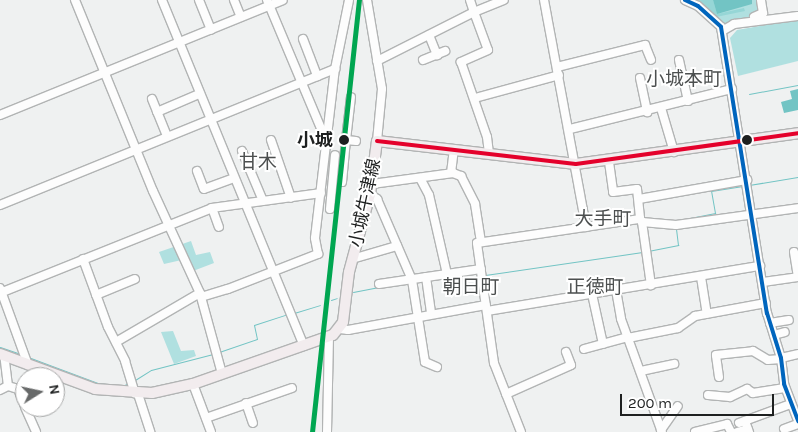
<!DOCTYPE html>
<html>
<head>
<meta charset="utf-8">
<style>
  body { margin:0 }
  #map { position:relative; width:798px; height:432px; overflow:hidden; background:#eff1f1; font-family:Karla,"Noto Sans JP",sans-serif }
  div>[style] { position:absolute }
  .green>* { inset:0; background:#b0e0e0 }
  .forest>* { inset:0; background:#96d6d6 }
  .water>* { inset:0; background:#72c4c4 }
  .stream>* { height:1px; margin:-0.5px; padding:0 0.5px; transform-origin:0.5px; border-radius:0.5px; background:#72c4c4 }
  .roads { filter:drop-shadow(1px 0 #b2b4b4) drop-shadow(-1px 0 #b2b4b4) drop-shadow(0 1px #b2b4b4) drop-shadow(0 -1px #b2b4b4) }
  .minor>* { height:8px; margin:-4px; padding:0 4px; transform-origin:4px; border-radius:4px; background:#fdfdfd }
  .major>* { height:10px; margin:-5px; padding:0 5px; transform-origin:5px; border-radius:5px; background:#f2ecee }
  .bus-1>* { height:4px; margin:-2px; padding:0 2px; transform-origin:2px; border-radius:2px; background:#0065bd }
  .bus-2>* { height:4px; margin:-2px; padding:0 2px; transform-origin:2px; border-radius:2px; background:#e4002b }
  .rail-1>* { height:5px; margin:-2.5px; padding:0 2.5px; transform-origin:2.5px; border-radius:2.5px; background:#00a651 }
  .dots>* { width:14px; height:14px; translate:-50% -50%; box-sizing:border-box; border:2px solid #fff; border-radius:50% }
  span { translate:-50% -50%; white-space:nowrap; text-align:center; line-height:1.15; -webkit-text-stroke:4px #fff; paint-order:stroke }
  .stop-label { font-size:18px; color:#1e2020; font-weight:700 }
  .right { translate:-100% -50%; text-align:right }
  .street-label { font-size:18px; color:#1e2020 }
  .neighbourhood-label { font-size:19px; color:#4c4f4f }
  .north { position:absolute; left:15px; top:367px; width:50px; height:50px; box-sizing:border-box; background:#fff; border:1px solid #a5a6a6; border-radius:50%; rotate:80deg; font-size:14px; font-weight:700; line-height:20px; text-align:center; color:#1e2020 }
  .north::after { content:''; display:block; margin:auto; width:18px; height:22px; background:#676969; clip-path:polygon(50% 0,100% 100%,50% 72%,0 100%) }
  .scale { position:absolute; left:620px; top:394px; width:154px; height:22px; box-sizing:border-box; border:2px solid #1e2020; border-top:0; padding-left:6px; font-size:15px; line-height:18px; white-space:nowrap; color:#1e2020; -webkit-text-stroke:4px #fff; paint-order:stroke }
</style>
</head>
<body>
<div id="map">
  <div class="green">
    <i style="clip-path:polygon(689px 0,758px 0,760px 9px,755px 15px,726px 24px)"></i>
    <i style="clip-path:polygon(798px 19px,798px 61px,738px 76px,730px 38px,737px 30px)"></i>
    <i style="clip-path:polygon(191px 241px,196px 255px,210px 252px,214px 263px,193px 271px,186px 259px,164px 264px,159px 252px)"></i>
    <i style="clip-path:polygon(173px 331px,181px 351px,194px 350px,196px 356px,174px 364px,161px 332px)"></i>
  </div>
  <div class="forest">
    <i style="clip-path:polygon(689px 0,713px 0,717px 14px,744px 8px,745px 11px,716px 17px)"></i>
  </div>
  <div class="water">
    <i style="clip-path:polygon(713px 0,752px 0,752px 4px,717px 14px)"></i>
    <i style="clip-path:polygon(798px 89px,798px 110px,784px 113px,781px 102px,792px 99px,790px 91px)"></i>
  </div>
  <div class="stream">
    <i style="left:749px;top:94px;width:50px;rotate:-10.4deg"></i>
    <i style="left:749px;top:185px;width:50px;rotate:-9.3deg"></i>
    <i style="left:675px;top:221px;width:41px;rotate:-11.3deg"></i>
    <i style="left:715px;top:213px;width:22px;rotate:-100deg"></i>
    <i style="left:711px;top:191px;width:32px;rotate:-9deg"></i>
    <i style="left:648px;top:251px;width:31px;rotate:-11deg"></i>
    <i style="left:678px;top:245px;width:17px;rotate:-97deg"></i>
    <i style="left:485px;top:275px;width:159px;rotate:-8.3deg"></i>
    <i style="left:353px;top:292px;width:25px;rotate:-11deg"></i>
    <i style="left:331px;top:300px;width:6px;rotate:-18deg"></i>
    <i style="left:294px;top:313px;width:27px;rotate:-17deg"></i>
    <i style="left:0;top:347px;width:21px;rotate:19deg"></i>
    <i style="left:219px;top:352px;width:40px;rotate:-18.9deg"></i>
    <i style="left:257px;top:339px;width:14px;rotate:-102deg"></i>
    <i style="left:254px;top:325px;width:36px;rotate:-18deg"></i>
    <i style="left:28px;top:357px;width:75px;rotate:20.4deg"></i>
    <i style="left:98px;top:383px;width:24px;rotate:7deg"></i>
    <i style="left:122px;top:386px;width:8px;rotate:-23deg"></i>
    <i style="left:135px;top:380px;width:19px;rotate:-32deg"></i>
    <i style="left:151px;top:370px;width:64px;rotate:-14.5deg"></i>
  </div>
  <div class="roads">
    <div class="minor">
      <i style="left:75px;top:0;width:206px;rotate:67.8deg"></i>
      <i style="left:153px;top:191px;width:112px;rotate:65.3deg"></i>
      <i style="left:162px;top:0;width:374px;rotate:67.7deg"></i>
      <i style="left:199px;top:0;width:32px;rotate:68deg"></i>
      <i style="left:234px;top:0;width:18px;rotate:68deg"></i>
      <i style="left:267px;top:0;width:157px;rotate:67.2deg"></i>
      <i style="left:367px;top:0;width:90px;rotate:80.4deg"></i>
      <i style="left:382px;top:89px;width:52px;rotate:95.5deg"></i>
      <i style="left:470px;top:0;width:13px;rotate:72deg"></i>
      <i style="left:474px;top:12px;width:32px;rotate:-22deg"></i>
      <i style="left:544px;top:0;width:231px;rotate:79.5deg"></i>
      <i style="left:685px;top:0;width:14px;rotate:25deg"></i>
      <i style="left:698px;top:6px;width:31px;rotate:42deg"></i>
      <i style="left:721px;top:27px;width:290px;rotate:80.9deg"></i>
      <i style="left:767px;top:313px;width:47px;rotate:72.7deg"></i>
      <i style="left:781px;top:358px;width:26px;rotate:83deg"></i>
      <i style="left:784px;top:384px;width:40px;rotate:69deg"></i>
      <i style="left:754px;top:17px;width:10px;rotate:-24deg"></i>
      <i style="left:763px;top:13px;width:13px;rotate:-99deg"></i>
      <i style="left:722px;top:31px;width:14px;rotate:-30deg"></i>
      <i style="left:734px;top:24px;width:64px;rotate:-7.1deg"></i>
      <i style="left:429px;top:35px;width:22px;rotate:68deg"></i>
      <i style="left:303px;top:39px;width:40px;rotate:69deg"></i>
      <i style="left:423px;top:60px;width:24px;rotate:-22deg"></i>
      <i style="left:679px;top:60px;width:42px;rotate:77.6deg"></i>
      <i style="left:377px;top:61px;width:109px;rotate:-26.8deg"></i>
      <i style="left:474px;top:12px;width:40px;rotate:69.8deg"></i>
      <i style="left:488px;top:50px;width:30px;rotate:156deg"></i>
      <i style="left:461px;top:62px;width:79px;rotate:70.9deg"></i>
      <i style="left:487px;top:137px;width:17px;rotate:83deg"></i>
      <i style="left:557px;top:67px;width:91px;rotate:-14deg"></i>
      <i style="left:645px;top:45px;width:16px;rotate:68deg"></i>
      <i style="left:640px;top:78px;width:35px;rotate:78deg"></i>
      <i style="left:475px;top:98px;width:87px;rotate:-15.3deg"></i>
      <i style="left:152px;top:99px;width:40px;rotate:68deg"></i>
      <i style="left:661px;top:108px;width:46px;rotate:73.5deg"></i>
      <i style="left:157px;top:112px;width:46px;rotate:-23.2deg"></i>
      <i style="left:0;top:115px;width:305px;rotate:-22.1deg"></i>
      <i style="left:570px;top:129px;width:167px;rotate:-13.9deg"></i>
      <i style="left:271px;top:140px;width:61px;rotate:71deg"></i>
      <i style="left:346px;top:140px;width:43px;rotate:-83.4deg"></i>
      <i style="left:242px;top:151px;width:54px;rotate:67.2deg"></i>
      <i style="left:609px;top:162px;width:30px;rotate:82deg"></i>
      <i style="left:613px;top:192px;width:24px;rotate:-7deg"></i>
      <i style="left:637px;top:189px;width:30px;rotate:84deg"></i>
      <i style="left:197px;top:171px;width:19px;rotate:69deg"></i>
      <i style="left:204px;top:189px;width:32px;rotate:-20deg"></i>
      <i style="left:451px;top:173px;width:23px;rotate:-83deg"></i>
      <i style="left:420px;top:178px;width:19px;rotate:62deg"></i>
      <i style="left:429px;top:195px;width:81px;rotate:77.2deg"></i>
      <i style="left:342px;top:182px;width:42px;rotate:-84.6deg"></i>
      <i style="left:346px;top:140px;width:10px;rotate:6deg"></i>
      <i style="left:372px;top:184px;width:82px;rotate:-7.7deg"></i>
      <i style="left:453px;top:173px;width:9px;rotate:21deg"></i>
      <i style="left:461px;top:176px;width:31px;rotate:63deg"></i>
      <i style="left:475px;top:204px;width:38px;rotate:81deg"></i>
      <i style="left:370px;top:194px;width:9px;rotate:36deg"></i>
      <i style="left:377px;top:199px;width:88px;rotate:66.6deg"></i>
      <i style="left:412px;top:280px;width:83px;rotate:81deg"></i>
      <i style="left:425px;top:362px;width:13px;rotate:23deg"></i>
      <i style="left:639px;top:199px;width:110px;rotate:-10deg"></i>
      <i style="left:0;top:205px;width:362px;rotate:-22.1deg"></i>
      <i style="left:212px;top:208px;width:20px;rotate:70deg"></i>
      <i style="left:330px;top:209px;width:54px;rotate:-84.7deg"></i>
      <i style="left:642px;top:222px;width:64px;rotate:81.9deg"></i>
      <i style="left:794px;top:252px;width:25px;rotate:81deg"></i>
      <i style="left:83px;top:259px;width:72px;rotate:69.8deg"></i>
      <i style="left:108px;top:327px;width:38px;rotate:63deg"></i>
      <i style="left:125px;top:361px;width:34px;rotate:73deg"></i>
      <i style="left:352px;top:259px;width:47px;rotate:-16.1deg"></i>
      <i style="left:426px;top:277px;width:37px;rotate:82deg"></i>
      <i style="left:701px;top:277px;width:37px;rotate:81deg"></i>
      <i style="left:763px;top:282px;width:35px;rotate:-8deg"></i>
      <i style="left:379px;top:284px;width:103px;rotate:-8.4deg"></i>
      <i style="left:0;top:288px;width:82px;rotate:70deg"></i>
      <i style="left:616px;top:290px;width:29px;rotate:80deg"></i>
      <i style="left:621px;top:319px;width:120px;rotate:70.1deg"></i>
      <i style="left:0;top:293px;width:228px;rotate:-21.8deg"></i>
      <i style="left:212px;top:208px;width:110px;rotate:-7.8deg"></i>
      <i style="left:592px;top:294px;width:51px;rotate:77.6deg"></i>
      <i style="left:96px;top:295px;width:42px;rotate:-22.3deg"></i>
      <i style="left:201px;top:297px;width:80px;rotate:74.7deg"></i>
      <i style="left:487px;top:311px;width:277px;rotate:-9.4deg"></i>
      <i style="left:770px;top:323px;width:19px;rotate:-9deg"></i>
      <i style="left:340px;top:329px;width:8px;rotate:7deg"></i>
      <i style="left:348px;top:330px;width:140px;rotate:-10.3deg"></i>
      <i style="left:774px;top:335px;width:11px;rotate:-15deg"></i>
      <i style="left:628px;top:338px;width:51px;rotate:-11.3deg"></i>
      <i style="left:678px;top:328px;width:21px;rotate:-35deg"></i>
      <i style="left:695px;top:316px;width:72px;rotate:-10.4deg"></i>
      <i style="left:116px;top:342px;width:97px;rotate:-30.3deg"></i>
      <i style="left:200px;top:293px;width:4px;rotate:76deg"></i>
      <i style="left:201px;top:297px;width:28px;rotate:-17deg"></i>
      <i style="left:228px;top:289px;width:97px;rotate:-21.3deg"></i>
      <i style="left:318px;top:254px;width:16px;rotate:-101deg"></i>
      <i style="left:315px;top:238px;width:170px;rotate:-83.3deg"></i>
      <i style="left:335px;top:69px;width:70px;rotate:-78.5deg"></i>
      <i style="left:584px;top:349px;width:46px;rotate:-15.3deg"></i>
      <i style="left:781px;top:358px;width:17px;rotate:-13deg"></i>
      <i style="left:641px;top:371px;width:34px;rotate:-12deg"></i>
      <i style="left:719px;top:377px;width:22px;rotate:-98deg"></i>
      <i style="left:716px;top:355px;width:37px;rotate:-6deg"></i>
      <i style="left:753px;top:351px;width:17px;rotate:31deg"></i>
      <i style="left:768px;top:360px;width:13px;rotate:-4deg"></i>
      <i style="left:193px;top:384px;width:51px;rotate:69.4deg"></i>
      <i style="left:8px;top:386px;width:10px;rotate:17deg"></i>
      <i style="left:18px;top:389px;width:18px;rotate:68deg"></i>
      <i style="left:0;top:390px;width:9px;rotate:-27deg"></i>
      <i style="left:8px;top:386px;width:31px;rotate:-97deg"></i>
      <i style="left:138px;top:394px;width:40px;rotate:72deg"></i>
      <i style="left:506px;top:394px;width:71px;rotate:-24deg"></i>
      <i style="left:571px;top:365px;width:14px;rotate:-111deg"></i>
      <i style="left:708px;top:395px;width:22px;rotate:5deg"></i>
      <i style="left:730px;top:397px;width:19px;rotate:-25deg"></i>
      <i style="left:747px;top:389px;width:7px;rotate:34deg"></i>
      <i style="left:753px;top:393px;width:32px;rotate:-9deg"></i>
      <i style="left:246px;top:403px;width:21px;rotate:71deg"></i>
      <i style="left:25px;top:407px;width:27px;rotate:66deg"></i>
      <i style="left:206px;top:418px;width:91px;rotate:-19.2deg"></i>
      <i style="left:745px;top:421px;width:12px;rotate:70deg"></i>
      <i style="left:739px;top:423px;width:55px;rotate:-20.1deg"></i>
      <i style="left:784px;top:429px;width:15px;rotate:-20deg"></i>
      <i style="left:661px;top:430px;width:29px;rotate:-55deg"></i>
      <i style="left:327px;top:432px;width:94px;rotate:-88.8deg"></i>
      <i style="left:521px;top:432px;width:74px;rotate:-111.4deg"></i>
      <i style="left:494px;top:363px;width:121px;rotate:-98.1deg"></i>
      <i style="left:477px;top:243px;width:165px;rotate:-8.4deg"></i>
      <i style="left:640px;top:219px;width:4px;rotate:56deg"></i>
      <i style="left:642px;top:222px;width:34px;rotate:5deg"></i>
      <i style="left:676px;top:225px;width:123px;rotate:-7.9deg"></i>
      <i style="left:695px;top:432px;width:33px;rotate:-14deg"></i>
      <i style="left:727px;top:424px;width:9px;rotate:63deg"></i>
      <i style="left:737px;top:432px;width:11px;rotate:-15deg"></i>
    </div>
    <div class="major">
      <i style="left:0;top:354px;width:101px;rotate:20.2deg"></i>
      <i style="left:95px;top:389px;width:57px;rotate:4deg"></i>
      <i style="left:152px;top:393px;width:42px;rotate:-12.4deg"></i>
      <i style="left:193px;top:384px;width:148px;rotate:-19.3deg"></i>
      <i style="left:333px;top:335px;width:16px;rotate:-52deg"></i>
      <i style="left:343px;top:322px;width:50px;rotate:-83.2deg"></i>
      <i style="left:349px;top:272px;width:81px;rotate:-74.9deg"></i>
      <i style="left:370px;top:194px;width:53px;rotate:-82.5deg"></i>
      <i style="left:377px;top:141px;width:200px;rotate:6.6deg"></i>
      <i style="left:576px;top:164px;width:224px;rotate:-7.9deg"></i>
    </div>
  </div>
  <div class="bus-1">
    <i style="left:685px;top:0;width:14px;rotate:25deg"></i>
    <i style="left:698px;top:6px;width:31px;rotate:42deg"></i>
    <i style="left:721px;top:27px;width:290px;rotate:80.9deg"></i>
    <i style="left:767px;top:313px;width:47px;rotate:72.7deg"></i>
    <i style="left:781px;top:358px;width:26px;rotate:83deg"></i>
    <i style="left:784px;top:384px;width:40px;rotate:69deg"></i>
  </div>
  <div class="bus-2">
    <i style="left:377px;top:141px;width:200px;rotate:6.6deg"></i>
    <i style="left:576px;top:164px;width:224px;rotate:-7.9deg"></i>
  </div>
  <div class="rail-1">
    <i style="left:312px;top:432px;width:435px;rotate:-83.8deg"></i>
  </div>
  <div class="dots">
    <i style="left:344px;top:140px;background:#1e2020"></i>
    <i style="left:747px;top:140px;background:#1e2020"></i>
  </div>
  <div class="stop-label">
    <span class="right" style="left:333px;top:140px">小城</span>
  </div>
  <div class="street-label">
    <span style="left:365px;top:203px;rotate:-78deg">小城牛津線</span>
  </div>
  <div class="neighbourhood-label">
    <span style="left:684px;top:80px">小城本町</span>
    <span style="left:258px;top:163px">甘木</span>
    <span style="left:603px;top:220px">大手町</span>
    <span style="left:471px;top:288px">朝日町</span>
    <span style="left:595px;top:288px">正徳町</span>
  </div>
  <div class="north">N</div>
  <div class="scale">200 m</div>
</div>
</body>
</html>
